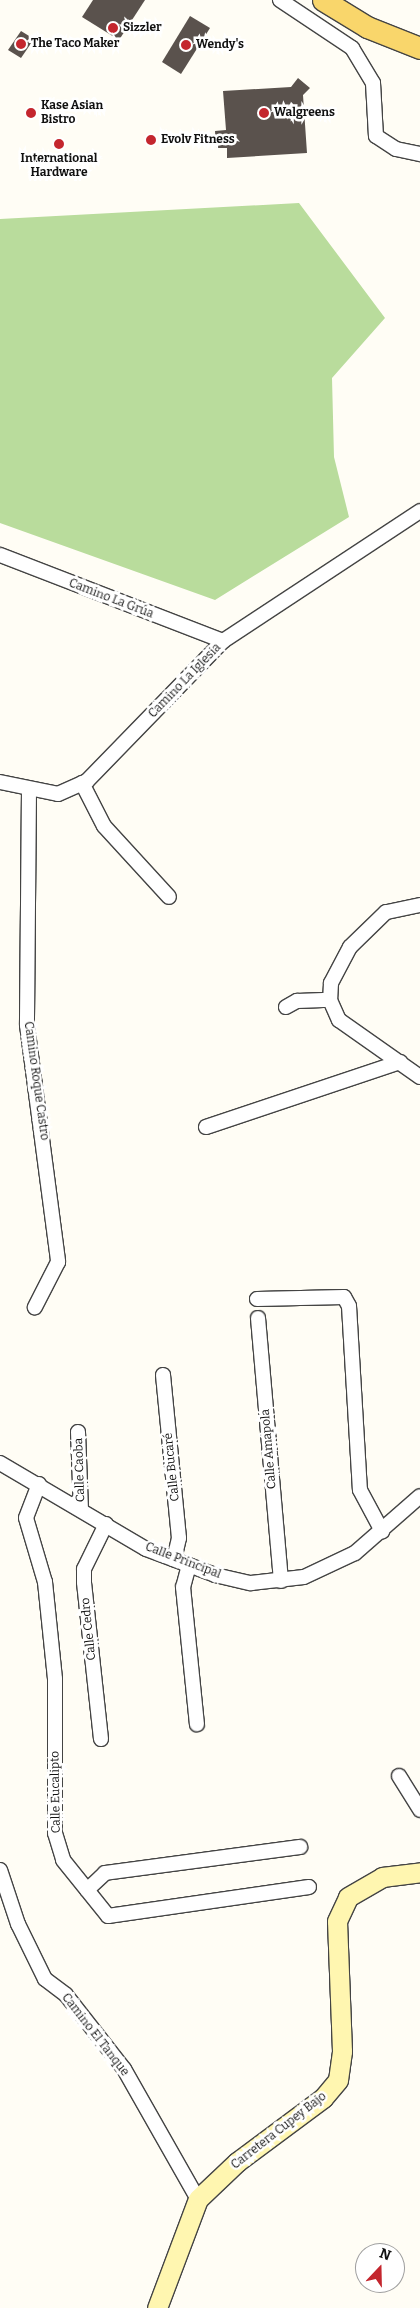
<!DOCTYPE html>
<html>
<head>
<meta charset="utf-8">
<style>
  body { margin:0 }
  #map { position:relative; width:420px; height:2308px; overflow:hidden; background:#fffdf5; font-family:Bitter,serif }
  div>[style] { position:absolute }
  .forest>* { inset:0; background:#b9dc9c }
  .building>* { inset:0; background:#5a524d }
  .roads { filter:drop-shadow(1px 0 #444) drop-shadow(-1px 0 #444) drop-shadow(0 1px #444) drop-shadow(0 -1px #444) }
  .street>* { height:14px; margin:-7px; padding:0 7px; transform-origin:7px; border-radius:7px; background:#fff }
  .secondary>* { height:19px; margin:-9.5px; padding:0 9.5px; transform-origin:9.5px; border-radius:9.5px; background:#fff6b0 }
  .primary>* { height:21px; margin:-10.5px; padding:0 10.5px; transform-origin:10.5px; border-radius:10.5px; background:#f9d66b }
  .dots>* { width:14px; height:14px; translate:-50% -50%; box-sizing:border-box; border:2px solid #fff; border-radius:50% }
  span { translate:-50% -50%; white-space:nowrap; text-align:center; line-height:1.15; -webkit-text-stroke:5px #fff; paint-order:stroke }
  .poi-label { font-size:12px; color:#111; font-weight:700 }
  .left { translate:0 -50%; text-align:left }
  .street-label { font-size:12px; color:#111 }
  .north { position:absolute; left:355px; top:2243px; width:50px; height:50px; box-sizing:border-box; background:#fff; border:1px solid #a0a0a0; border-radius:50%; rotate:21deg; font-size:14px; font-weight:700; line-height:20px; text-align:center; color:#111 }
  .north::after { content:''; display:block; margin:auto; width:18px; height:22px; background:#c4262e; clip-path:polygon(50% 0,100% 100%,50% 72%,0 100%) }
</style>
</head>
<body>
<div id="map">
  <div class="forest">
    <i style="clip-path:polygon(299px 203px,385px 318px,332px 378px,334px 457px,349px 517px,215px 600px,0 523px,0 219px)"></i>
  </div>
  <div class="building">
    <i style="clip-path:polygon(93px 0,145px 0,119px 40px,82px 17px)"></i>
    <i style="clip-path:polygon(190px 16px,210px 28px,181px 74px,162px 62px)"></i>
    <i style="clip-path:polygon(21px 31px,34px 39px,21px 58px,8px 50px)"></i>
    <i style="clip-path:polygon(298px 78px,310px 88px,303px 95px,307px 153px,227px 158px,227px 148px,216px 148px,215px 131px,226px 130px,223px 91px,291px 87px)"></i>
  </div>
  <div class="roads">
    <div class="street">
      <i style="left:280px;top:0;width:87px;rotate:33.7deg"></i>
      <i style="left:352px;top:48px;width:41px;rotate:59deg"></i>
      <i style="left:373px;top:83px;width:53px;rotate:86.8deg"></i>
      <i style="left:376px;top:136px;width:24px;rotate:33deg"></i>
      <i style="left:396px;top:149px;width:25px;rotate:12deg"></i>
      <i style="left:0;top:555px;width:239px;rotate:21.1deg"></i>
      <i style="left:0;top:782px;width:59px;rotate:11.7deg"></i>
      <i style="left:58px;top:794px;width:32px;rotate:-24deg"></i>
      <i style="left:87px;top:781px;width:195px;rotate:-45.8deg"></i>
      <i style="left:223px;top:641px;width:236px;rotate:-33.4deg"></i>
      <i style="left:82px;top:783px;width:48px;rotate:62.9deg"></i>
      <i style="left:104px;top:826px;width:96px;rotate:47.5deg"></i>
      <i style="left:29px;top:790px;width:235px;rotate:90.5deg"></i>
      <i style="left:27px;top:1025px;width:239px;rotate:82.5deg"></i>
      <i style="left:58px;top:1262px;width:51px;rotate:117.1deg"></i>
      <i style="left:420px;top:905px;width:35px;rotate:168deg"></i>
      <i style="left:386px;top:912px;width:50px;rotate:135.8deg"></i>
      <i style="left:350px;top:947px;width:41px;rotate:117.8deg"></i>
      <i style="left:331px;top:983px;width:17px;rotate:93deg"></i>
      <i style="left:330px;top:1000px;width:22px;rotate:66deg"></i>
      <i style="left:339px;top:1020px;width:99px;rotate:35.1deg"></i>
      <i style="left:286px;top:1007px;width:13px;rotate:-29deg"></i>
      <i style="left:297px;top:1001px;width:33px;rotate:-2deg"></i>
      <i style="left:206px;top:1127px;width:205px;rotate:-18.5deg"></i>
      <i style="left:257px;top:1299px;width:87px;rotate:-1.3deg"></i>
      <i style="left:344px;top:1297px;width:10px;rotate:61deg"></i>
      <i style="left:349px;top:1306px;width:184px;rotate:86.6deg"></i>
      <i style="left:360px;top:1490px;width:47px;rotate:61.8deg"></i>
      <i style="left:258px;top:1318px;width:264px;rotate:85deg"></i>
      <i style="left:163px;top:1375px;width:164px;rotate:84.4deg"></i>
      <i style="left:179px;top:1538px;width:22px;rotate:103deg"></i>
      <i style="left:78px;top:1432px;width:77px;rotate:87.8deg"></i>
      <i style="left:0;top:1463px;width:169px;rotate:30.5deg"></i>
      <i style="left:146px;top:1549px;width:74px;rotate:20.6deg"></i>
      <i style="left:215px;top:1575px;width:37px;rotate:13deg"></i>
      <i style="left:251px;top:1583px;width:53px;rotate:-6.5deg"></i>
      <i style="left:304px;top:1577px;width:56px;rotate:-25.2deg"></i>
      <i style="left:355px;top:1553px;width:86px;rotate:-41.2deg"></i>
      <i style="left:39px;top:1484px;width:36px;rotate:111deg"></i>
      <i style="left:26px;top:1518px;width:67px;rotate:73.5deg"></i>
      <i style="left:45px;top:1582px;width:98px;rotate:84.1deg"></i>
      <i style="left:55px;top:1679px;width:154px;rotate:90deg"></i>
      <i style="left:55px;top:1833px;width:28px;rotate:73deg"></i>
      <i style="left:63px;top:1860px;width:72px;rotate:51.2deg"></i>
      <i style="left:108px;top:1916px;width:203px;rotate:-8.2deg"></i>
      <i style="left:189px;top:1565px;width:23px;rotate:105deg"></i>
      <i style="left:183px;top:1587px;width:138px;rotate:84.2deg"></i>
      <i style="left:101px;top:1739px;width:158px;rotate:-96.2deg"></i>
      <i style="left:84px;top:1582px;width:13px;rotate:-90deg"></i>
      <i style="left:84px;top:1569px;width:50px;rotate:-63.9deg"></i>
      <i style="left:399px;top:1776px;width:40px;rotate:58deg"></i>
      <i style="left:0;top:1870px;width:57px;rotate:71.6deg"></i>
      <i style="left:18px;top:1924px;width:61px;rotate:63.9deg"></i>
      <i style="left:45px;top:1979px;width:26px;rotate:37deg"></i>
      <i style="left:66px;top:1995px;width:94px;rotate:51.9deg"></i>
      <i style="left:124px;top:2069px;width:150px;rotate:60.4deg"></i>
      <i style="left:87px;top:1890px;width:25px;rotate:-43deg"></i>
      <i style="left:105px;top:1873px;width:197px;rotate:-7.6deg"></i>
    </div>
    <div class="secondary">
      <i style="left:157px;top:2308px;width:116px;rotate:-69.4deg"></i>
      <i style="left:198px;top:2199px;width:54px;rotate:-43.5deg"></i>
      <i style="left:237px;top:2162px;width:107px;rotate:-36.7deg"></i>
      <i style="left:323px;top:2098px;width:23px;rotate:-50deg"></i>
      <i style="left:338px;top:2080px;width:29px;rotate:-82deg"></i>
      <i style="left:342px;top:2051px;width:130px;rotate:-92.2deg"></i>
      <i style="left:337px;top:1921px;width:26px;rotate:-65deg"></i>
      <i style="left:348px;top:1897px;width:39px;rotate:-30deg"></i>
      <i style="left:382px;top:1877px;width:38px;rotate:-7deg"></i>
    </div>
    <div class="primary">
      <i style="left:323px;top:0;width:52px;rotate:31.5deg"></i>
      <i style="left:367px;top:27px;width:57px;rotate:21.6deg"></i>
    </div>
  </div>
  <div class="dots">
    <i style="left:113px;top:28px;background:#c4262e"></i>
    <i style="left:21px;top:44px;background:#c4262e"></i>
    <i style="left:186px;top:45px;background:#c4262e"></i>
    <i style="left:31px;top:113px;background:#c4262e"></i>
    <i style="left:264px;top:113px;background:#c4262e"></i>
    <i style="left:151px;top:140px;background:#c4262e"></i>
    <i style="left:59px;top:144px;background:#c4262e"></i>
  </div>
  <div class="poi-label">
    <span class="left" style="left:123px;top:28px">Sizzler</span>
    <span class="left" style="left:31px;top:44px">The Taco Maker</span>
    <span class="left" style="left:196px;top:45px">Wendy's</span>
    <span class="left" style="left:41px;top:113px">Kase Asian<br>Bistro</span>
    <span class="left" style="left:274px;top:113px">Walgreens</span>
    <span class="left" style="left:161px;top:140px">Evolv Fitness</span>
    <span style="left:59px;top:166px">International<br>Hardware</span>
  </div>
  <div class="street-label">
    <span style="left:111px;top:599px;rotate:21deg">Camino La Grúa</span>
    <span style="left:185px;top:681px;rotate:-46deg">Camino La Iglesia</span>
    <span style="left:36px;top:1081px;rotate:82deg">Camino Roque Castro</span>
    <span style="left:269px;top:1449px;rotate:-95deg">Calle Amapola</span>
    <span style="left:172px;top:1467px;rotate:-96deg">Calle Bucaré</span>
    <span style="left:80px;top:1470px;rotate:-92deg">Calle Caoba</span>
    <span style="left:183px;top:1561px;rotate:21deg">Calle Principal</span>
    <span style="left:89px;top:1629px;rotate:-96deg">Calle Cedro</span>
    <span style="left:56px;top:1792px;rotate:-91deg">Calle Eucalipto</span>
    <span style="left:95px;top:2035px;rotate:52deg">Camino El Tanque</span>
    <span style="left:279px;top:2131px;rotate:-38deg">Carretera Cupey Bajo</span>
  </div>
  <div class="north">N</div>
</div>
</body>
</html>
